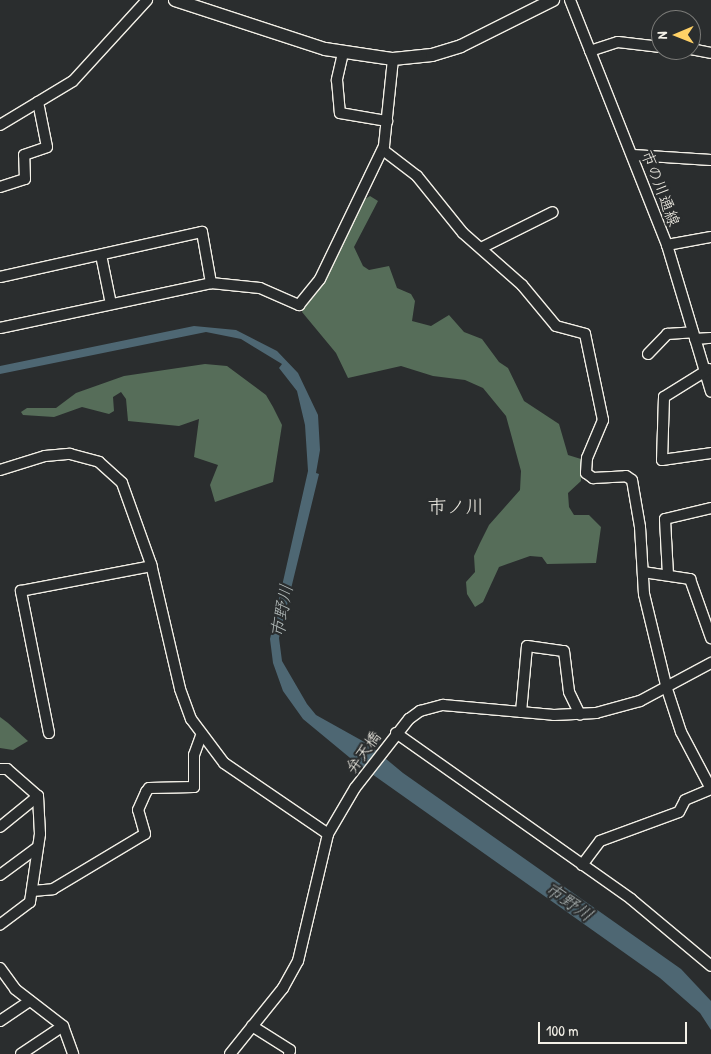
<!DOCTYPE html>
<html>
<head>
<meta charset="utf-8">
<style>
  body { margin:0 }
  #map { position:relative; width:711px; height:1054px; overflow:hidden; background:#2a2d2e; font-family:"Patrick Hand","Klee One",sans-serif }
  div>[style] { position:absolute }
  .green>* { inset:0; background:#566d59 }
  .water>* { inset:0; background:#4e6773 }
  .roads { filter:drop-shadow(1px 0 #f4f1e8) drop-shadow(-1px 0 #f4f1e8) drop-shadow(0 1px #f4f1e8) drop-shadow(0 -1px #f4f1e8) }
  .minor>* { height:10px; margin:-5px; padding:0 5px; transform-origin:5px; border-radius:5px; background:#2a2d2e }
  .major>* { height:12px; margin:-6px; padding:0 6px; transform-origin:6px; border-radius:6px; background:#2a2d2e }
  span { translate:-50% -50%; white-space:nowrap; text-align:center; line-height:1.15; -webkit-text-stroke:4.5px #2a2d2e; paint-order:stroke }
  .street-label { font-size:16px; color:#f4f1e8 }
  .water-label { font-size:18px; color:#b2bab9; font-style:italic }
  .quarter-label { font-size:19px; color:#f4f1e8 }
  .north { position:absolute; left:651px; top:10px; width:50px; height:50px; box-sizing:border-box; background:#2a2d2e; border:1px solid #7b7b78; border-radius:50%; rotate:269deg; font-size:14px; font-weight:700; line-height:20px; text-align:center; color:#f4f1e8 }
  .north::after { content:''; display:block; margin:auto; width:18px; height:22px; background:#ffd166; clip-path:polygon(50% 0,100% 100%,50% 72%,0 100%) }
  .scale { position:absolute; left:538px; top:1022px; width:149px; height:22px; box-sizing:border-box; border:2px solid #f4f1e8; border-top:0; padding-left:6px; font-size:15px; line-height:18px; white-space:nowrap; color:#f4f1e8; -webkit-text-stroke:4px #2a2d2e; paint-order:stroke }
</style>
</head>
<body>
<div id="map">
  <div class="green">
    <i style="clip-path:polygon(370px 196px,378px 201px,354px 247px,363px 266px,369px 270px,389px 266px,397px 288px,411px 294px,415px 301px,412px 321px,431px 326px,449px 315px,464px 332px,482px 339px,499px 362px,508px 368px,524px 401px,559px 424px,568px 455px,581px 459px,581px 481px,568px 493px,569px 507px,574px 515px,589px 515px,601px 527px,596px 563px,547px 564px,542px 557px,530px 556px,499px 567px,483px 602px,475px 607px,467px 594px,466px 582px,475px 572px,474px 556px,480px 543px,489px 525px,520px 490px,521px 471px,506px 416px,483px 388px,465px 380px,433px 376px,401px 366px,348px 378px,336px 353px,302px 312px,360px 202px)"></i>
    <i style="clip-path:polygon(205px 364px,227px 366px,266px 395px,273px 407px,282px 425px,273px 482px,215px 502px,210px 485px,218px 465px,194px 457px,199px 419px,179px 426px,128px 421px,126px 399px,121px 392px,113px 397px,114px 411px,109px 414px,82px 407px,54px 417px,23px 415px,21px 412px,27px 408px,56px 408px,76px 393px,124px 376px)"></i>
    <i style="clip-path:polygon(0 717px,8px 723px,28px 741px,13px 750px,0 748px)"></i>
  </div>
  <div class="water">
    <i style="clip-path:polygon(194px 326px,236px 330px,277px 351px,298px 373px,318px 415px,320px 450px,316px 473px,319px 474px,279px 638px,282px 661px,307px 704px,316px 715px,368px 744px,403px 773px,681px 969px,711px 1001px,711px 1030px,700px 1013px,660px 978px,355px 762px,303px 719px,283px 691px,273px 663px,270px 639px,308px 471px,305px 425px,297px 391px,279px 368px,282px 364px,241px 339px,206px 332px,0 374px,0 366px)"></i>
  </div>
  <div class="roads">
    <div class="minor">
      <i style="left:570px;top:0;width:264px;rotate:68.4deg"></i>
      <i style="left:667px;top:245px;width:153px;rotate:73.3deg"></i>
      <i style="left:691px;top:49px;width:20px;rotate:11deg"></i>
      <i style="left:590px;top:51px;width:29px;rotate:-18deg"></i>
      <i style="left:618px;top:42px;width:43px;rotate:6.6deg"></i>
      <i style="left:343px;top:53px;width:28px;rotate:103deg"></i>
      <i style="left:337px;top:80px;width:33px;rotate:85deg"></i>
      <i style="left:340px;top:113px;width:48px;rotate:9.7deg"></i>
      <i style="left:0;top:125px;width:85px;rotate:-31.1deg"></i>
      <i style="left:73px;top:81px;width:110px;rotate:-47.6deg"></i>
      <i style="left:383px;top:150px;width:43px;rotate:37.4deg"></i>
      <i style="left:417px;top:176px;width:73px;rotate:51.1deg"></i>
      <i style="left:463px;top:233px;width:79px;rotate:41.4deg"></i>
      <i style="left:522px;top:285px;width:53px;rotate:50.3deg"></i>
      <i style="left:556px;top:326px;width:30px;rotate:15deg"></i>
      <i style="left:585px;top:334px;width:88px;rotate:78.2deg"></i>
      <i style="left:603px;top:420px;width:41px;rotate:112.8deg"></i>
      <i style="left:587px;top:458px;width:15px;rotate:94deg"></i>
      <i style="left:586px;top:473px;width:9px;rotate:36deg"></i>
      <i style="left:593px;top:478px;width:33px;rotate:-3deg"></i>
      <i style="left:626px;top:476px;width:7px;rotate:34deg"></i>
      <i style="left:632px;top:480px;width:48px;rotate:80.3deg"></i>
      <i style="left:640px;top:527px;width:67px;rotate:86.6deg"></i>
      <i style="left:644px;top:594px;width:98px;rotate:76.4deg"></i>
      <i style="left:667px;top:689px;width:45px;rotate:72deg"></i>
      <i style="left:681px;top:732px;width:64px;rotate:62.2deg"></i>
      <i style="left:633px;top:155px;width:78px;rotate:3.7deg"></i>
      <i style="left:0;top:187px;width:26px;rotate:-18deg"></i>
      <i style="left:25px;top:179px;width:24px;rotate:-92deg"></i>
      <i style="left:24px;top:155px;width:24px;rotate:-19deg"></i>
      <i style="left:47px;top:147px;width:46px;rotate:-101.3deg"></i>
      <i style="left:667px;top:245px;width:45px;rotate:-10.3deg"></i>
      <i style="left:481px;top:248px;width:80px;rotate:-26.6deg"></i>
      <i style="left:101px;top:255px;width:50px;rotate:78.5deg"></i>
      <i style="left:0;top:277px;width:207px;rotate:-12.6deg"></i>
      <i style="left:202px;top:232px;width:52px;rotate:80deg"></i>
      <i style="left:0;top:328px;width:216px;rotate:-12deg"></i>
      <i style="left:211px;top:283px;width:49px;rotate:5.8deg"></i>
      <i style="left:260px;top:288px;width:43px;rotate:23.6deg"></i>
      <i style="left:299px;top:305px;width:33px;rotate:-51deg"></i>
      <i style="left:320px;top:279px;width:148px;rotate:-64.3deg"></i>
      <i style="left:384px;top:146px;width:87px;rotate:-84.1deg"></i>
      <i style="left:695px;top:339px;width:16px;rotate:-4deg"></i>
      <i style="left:648px;top:354px;width:28px;rotate:-46deg"></i>
      <i style="left:667px;top:334px;width:26px;rotate:-4deg"></i>
      <i style="left:709px;top:369px;width:53px;rotate:148.1deg"></i>
      <i style="left:664px;top:397px;width:63px;rotate:91.8deg"></i>
      <i style="left:662px;top:460px;width:49px;rotate:-8.1deg"></i>
      <i style="left:0;top:470px;width:47px;rotate:-17.3deg"></i>
      <i style="left:45px;top:456px;width:25px;rotate:-5deg"></i>
      <i style="left:70px;top:454px;width:30px;rotate:15deg"></i>
      <i style="left:99px;top:462px;width:31px;rotate:42deg"></i>
      <i style="left:122px;top:483px;width:86px;rotate:70.3deg"></i>
      <i style="left:151px;top:564px;width:128px;rotate:76.9deg"></i>
      <i style="left:180px;top:689px;width:32px;rotate:70deg"></i>
      <i style="left:191px;top:719px;width:55px;rotate:53.1deg"></i>
      <i style="left:224px;top:763px;width:126px;rotate:34.3deg"></i>
      <i style="left:643px;top:572px;width:48px;rotate:8.5deg"></i>
      <i style="left:690px;top:579px;width:63px;rotate:70.4deg"></i>
      <i style="left:668px;top:575px;width:56px;rotate:-93.1deg"></i>
      <i style="left:665px;top:519px;width:47px;rotate:-13.4deg"></i>
      <i style="left:521px;top:712px;width:66px;rotate:-84.8deg"></i>
      <i style="left:527px;top:646px;width:37px;rotate:8deg"></i>
      <i style="left:564px;top:651px;width:41px;rotate:83deg"></i>
      <i style="left:569px;top:692px;width:25px;rotate:64deg"></i>
      <i style="left:49px;top:733px;width:145px;rotate:-101.2deg"></i>
      <i style="left:21px;top:591px;width:133px;rotate:-10.8deg"></i>
      <i style="left:396px;top:733px;width:288px;rotate:35.2deg"></i>
      <i style="left:631px;top:899px;width:104px;rotate:39.9deg"></i>
      <i style="left:0;top:769px;width:7px"></i>
      <i style="left:7px;top:769px;width:41px;rotate:41.1deg"></i>
      <i style="left:38px;top:796px;width:38px;rotate:87deg"></i>
      <i style="left:40px;top:834px;width:69px;rotate:98.4deg"></i>
      <i style="left:30px;top:902px;width:38px;rotate:143deg"></i>
      <i style="left:0;top:827px;width:49px;rotate:-39.2deg"></i>
      <i style="left:582px;top:865px;width:30px;rotate:-53deg"></i>
      <i style="left:600px;top:841px;width:84px;rotate:-20.2deg"></i>
      <i style="left:679px;top:812px;width:13px;rotate:-63deg"></i>
      <i style="left:685px;top:800px;width:28px;rotate:-23deg"></i>
      <i style="left:0;top:875px;width:47px;rotate:-36.4deg"></i>
      <i style="left:32px;top:891px;width:21px;rotate:-5deg"></i>
      <i style="left:53px;top:889px;width:107px;rotate:-30.9deg"></i>
      <i style="left:145px;top:834px;width:25px;rotate:-106deg"></i>
      <i style="left:138px;top:810px;width:20px;rotate:-66deg"></i>
      <i style="left:146px;top:792px;width:5px;rotate:-53deg"></i>
      <i style="left:149px;top:788px;width:45px;rotate:-1.3deg"></i>
      <i style="left:194px;top:787px;width:32px;rotate:-90deg"></i>
      <i style="left:194px;top:755px;width:20px;rotate:-70deg"></i>
      <i style="left:0;top:968px;width:26px;rotate:54deg"></i>
      <i style="left:15px;top:989px;width:61px;rotate:37.6deg"></i>
      <i style="left:63px;top:1026px;width:30px;rotate:70deg"></i>
      <i style="left:0;top:1021px;width:36px;rotate:-34deg"></i>
      <i style="left:252px;top:1026px;width:45px;rotate:32.3deg"></i>
      <i style="left:290px;top:1050px;width:4px;rotate:104deg"></i>
      <i style="left:21px;top:1054px;width:50px;rotate:-33.7deg"></i>
      <i style="left:230px;top:1054px;width:85px;rotate:-51.2deg"></i>
      <i style="left:283px;top:988px;width:31px;rotate:-61deg"></i>
      <i style="left:298px;top:961px;width:130px;rotate:-76.7deg"></i>
      <i style="left:328px;top:834px;width:53px;rotate:-59.6deg"></i>
      <i style="left:355px;top:788px;width:88px;rotate:-52deg"></i>
      <i style="left:409px;top:719px;width:14px;rotate:-36deg"></i>
      <i style="left:420px;top:711px;width:24px;rotate:-15deg"></i>
      <i style="left:443px;top:705px;width:111px;rotate:5.1deg"></i>
      <i style="left:554px;top:715px;width:42px;rotate:-2.7deg"></i>
      <i style="left:596px;top:713px;width:46px;rotate:-15.3deg"></i>
      <i style="left:640px;top:701px;width:81px;rotate:-28.2deg"></i>
    </div>
    <div class="major">
      <i style="left:175px;top:0;width:158px;rotate:18.1deg"></i>
      <i style="left:325px;top:49px;width:69px;rotate:8.4deg"></i>
      <i style="left:393px;top:59px;width:39px;rotate:-6deg"></i>
      <i style="left:432px;top:55px;width:30px;rotate:-17deg"></i>
      <i style="left:461px;top:46px;width:103px;rotate:-26.6deg"></i>
    </div>
  </div>
  <div class="street-label">
    <span style="left:661px;top:188px;rotate:69deg">市の川通線</span>
    <span style="left:363px;top:752px;rotate:-54deg">弁天橋</span>
  </div>
  <div class="water-label">
    <span style="left:282px;top:611px;rotate:-79deg">市野川</span>
    <span style="left:569px;top:902px;rotate:35deg">市野川</span>
  </div>
  <div class="quarter-label">
    <span style="left:456px;top:507px">市ノ川</span>
  </div>
  <div class="north">N</div>
  <div class="scale">100 m</div>
</div>
</body>
</html>
